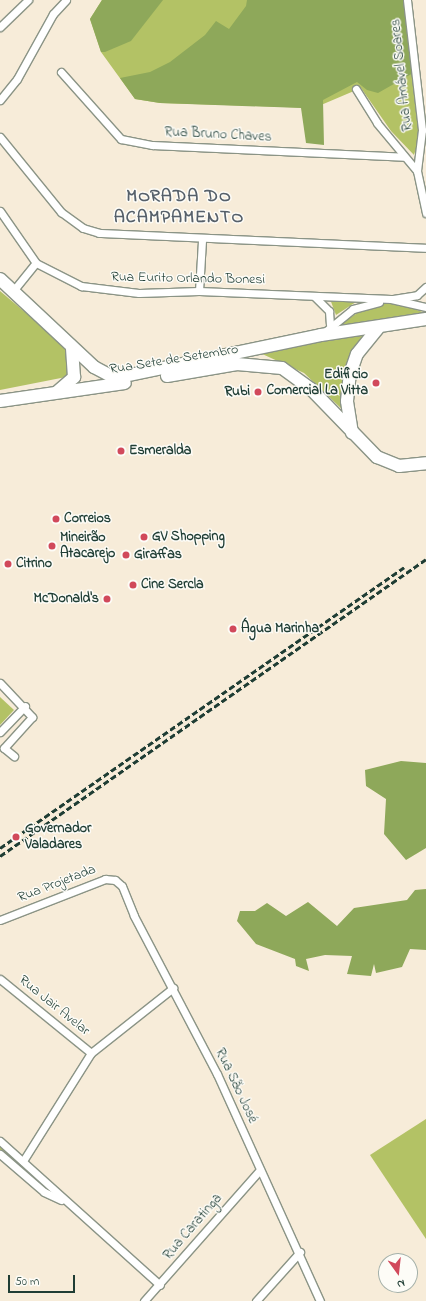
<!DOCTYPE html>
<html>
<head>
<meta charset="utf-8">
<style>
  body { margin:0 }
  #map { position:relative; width:426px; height:1301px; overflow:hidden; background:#f7ecd9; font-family:"Indie Flower",sans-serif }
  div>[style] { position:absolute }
  .green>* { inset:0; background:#b3c265 }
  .forest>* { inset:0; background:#8ea85a }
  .roads { filter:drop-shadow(1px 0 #8b9486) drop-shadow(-1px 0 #8b9486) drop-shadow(0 1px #8b9486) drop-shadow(0 -1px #8b9486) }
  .minor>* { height:7px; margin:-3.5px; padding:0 3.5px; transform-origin:3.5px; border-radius:3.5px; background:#fff }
  .primary>* { height:12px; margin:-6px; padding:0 6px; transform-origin:6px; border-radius:6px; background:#fff }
  .rail>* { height:2.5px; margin-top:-1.25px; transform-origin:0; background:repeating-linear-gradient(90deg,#1f3d34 0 6px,transparent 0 9px) }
  .dots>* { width:11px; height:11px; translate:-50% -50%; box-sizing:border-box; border:2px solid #fdfcf7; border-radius:50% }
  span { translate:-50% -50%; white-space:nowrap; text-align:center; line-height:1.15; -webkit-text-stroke:3px #fdfcf7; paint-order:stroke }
  .street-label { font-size:14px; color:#1f3d34 }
  .poi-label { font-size:14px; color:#1f3d34; font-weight:700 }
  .right { translate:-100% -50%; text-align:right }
  .left { translate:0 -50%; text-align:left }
  .district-label { font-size:18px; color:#56606a; font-weight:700; letter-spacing:1px }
  .north { position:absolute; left:378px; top:1253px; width:40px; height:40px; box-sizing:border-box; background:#fdfcf7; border:1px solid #a4b0a9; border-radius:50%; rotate:165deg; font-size:11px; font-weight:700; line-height:16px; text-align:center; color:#1f3d34 }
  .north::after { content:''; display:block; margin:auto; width:14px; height:18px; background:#d1495b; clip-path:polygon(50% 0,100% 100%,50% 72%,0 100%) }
  .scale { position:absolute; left:8px; top:1275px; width:67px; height:18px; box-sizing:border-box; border:2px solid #1f3d34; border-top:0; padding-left:5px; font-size:12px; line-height:14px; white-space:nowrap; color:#1f3d34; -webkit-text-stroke:3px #fdfcf7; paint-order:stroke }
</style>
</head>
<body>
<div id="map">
  <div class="green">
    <i style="clip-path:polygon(102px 0,407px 0,422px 130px,414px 155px,391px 131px,361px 88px,314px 108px,160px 103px,135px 99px,101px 52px,90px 19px)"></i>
    <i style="clip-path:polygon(0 291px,65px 346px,70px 355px,69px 374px,66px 377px,0 390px)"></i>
    <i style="clip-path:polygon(330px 299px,359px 300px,336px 315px)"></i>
    <i style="clip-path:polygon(392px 302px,426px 313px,336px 327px,365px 308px)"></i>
    <i style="clip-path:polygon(366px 332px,352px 353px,345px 372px,345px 412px,304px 373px,260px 353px)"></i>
    <i style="clip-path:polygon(0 697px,14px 710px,0 725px)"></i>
    <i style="clip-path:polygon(426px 1119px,426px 1239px,370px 1155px)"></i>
    <i style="clip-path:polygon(0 1143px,45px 1184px,45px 1186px,0 1152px)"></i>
  </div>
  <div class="forest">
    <i style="clip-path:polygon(102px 0,163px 0,131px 41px,105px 52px,101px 52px,90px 19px)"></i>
    <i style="clip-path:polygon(247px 0,406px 0,415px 72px,378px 93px,367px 90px,357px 82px,323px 100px,324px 145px,306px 143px,301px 108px,160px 103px,135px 99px,120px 78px,150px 72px,170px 62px,205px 35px,216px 21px,229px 29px,246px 6px)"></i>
    <i style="clip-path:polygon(401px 761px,426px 763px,426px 848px,406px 860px,384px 834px,386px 799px,366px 786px,365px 770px)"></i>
    <i style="clip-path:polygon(426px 889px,426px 950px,410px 949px,402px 967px,376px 973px,374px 964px,371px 976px,347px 974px,352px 956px,325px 955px,306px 959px,309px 971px,296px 966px,295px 959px,256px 944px,237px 921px,240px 911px,255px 911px,267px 903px,286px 916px,308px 902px,337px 926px,354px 908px,407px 900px,415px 890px)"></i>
  </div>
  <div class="roads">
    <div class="minor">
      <i style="left:407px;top:0;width:131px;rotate:83.4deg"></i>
      <i style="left:422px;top:130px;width:41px;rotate:97deg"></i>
      <i style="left:0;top:27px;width:39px;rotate:-44deg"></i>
      <i style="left:61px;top:72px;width:90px;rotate:48.2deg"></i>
      <i style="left:121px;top:139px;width:32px;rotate:11deg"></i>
      <i style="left:152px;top:145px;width:252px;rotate:2.7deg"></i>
      <i style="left:356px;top:89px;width:40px;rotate:58deg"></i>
      <i style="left:377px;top:123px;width:62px;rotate:50.2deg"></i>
      <i style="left:417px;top:171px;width:43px;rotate:77.9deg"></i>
      <i style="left:0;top:100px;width:27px;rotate:-51deg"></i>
      <i style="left:17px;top:79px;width:74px;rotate:-61deg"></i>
      <i style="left:53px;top:14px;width:19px;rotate:-47deg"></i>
      <i style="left:0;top:137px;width:97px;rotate:50.9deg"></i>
      <i style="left:61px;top:212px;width:27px;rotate:36deg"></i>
      <i style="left:83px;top:228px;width:17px;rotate:17deg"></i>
      <i style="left:99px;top:233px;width:327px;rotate:2.6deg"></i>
      <i style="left:0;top:211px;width:63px;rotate:55.3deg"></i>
      <i style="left:36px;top:263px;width:51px;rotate:27.1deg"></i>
      <i style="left:81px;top:286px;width:58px;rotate:6.9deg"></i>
      <i style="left:139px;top:293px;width:60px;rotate:-1.9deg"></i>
      <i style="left:199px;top:291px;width:192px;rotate:2.4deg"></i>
      <i style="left:391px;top:299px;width:36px;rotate:13deg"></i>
      <i style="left:13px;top:291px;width:36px;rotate:-51deg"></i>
      <i style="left:199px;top:291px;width:51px;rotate:-86.6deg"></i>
      <i style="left:315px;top:297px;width:20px;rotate:45deg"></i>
      <i style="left:329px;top:311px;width:13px;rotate:86deg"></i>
      <i style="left:393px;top:299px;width:24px;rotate:-9deg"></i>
      <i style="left:417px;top:295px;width:12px;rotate:-42deg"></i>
      <i style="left:321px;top:335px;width:41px;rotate:-39.1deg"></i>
      <i style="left:353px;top:309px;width:27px;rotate:-15deg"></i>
      <i style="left:0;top:683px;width:47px;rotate:46.7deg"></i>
      <i style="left:32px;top:717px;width:42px;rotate:132.1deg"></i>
      <i style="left:4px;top:748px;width:13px;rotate:39deg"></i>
      <i style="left:0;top:732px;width:36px;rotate:-46deg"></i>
      <i style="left:0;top:920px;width:113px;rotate:-21.3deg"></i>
      <i style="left:105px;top:879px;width:10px;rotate:6deg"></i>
      <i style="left:115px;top:880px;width:9px;rotate:41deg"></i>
      <i style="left:122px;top:886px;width:32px;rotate:68deg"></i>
      <i style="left:134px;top:916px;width:178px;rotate:62.3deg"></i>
      <i style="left:217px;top:1074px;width:249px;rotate:65.6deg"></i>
      <i style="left:0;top:979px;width:117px;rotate:39.1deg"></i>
      <i style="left:0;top:1141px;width:215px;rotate:42deg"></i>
      <i style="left:0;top:1154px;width:58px;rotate:40.8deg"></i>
      <i style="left:44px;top:1192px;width:19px;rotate:25deg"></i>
      <i style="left:23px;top:1161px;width:128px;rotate:-57.8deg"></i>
      <i style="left:91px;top:1053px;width:105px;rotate:-38.4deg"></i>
      <i style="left:144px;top:1301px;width:175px;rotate:-48.5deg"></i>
      <i style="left:256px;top:1301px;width:66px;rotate:-48.1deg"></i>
    </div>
    <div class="primary">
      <i style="left:0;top:279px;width:129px;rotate:43.1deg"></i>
      <i style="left:94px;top:367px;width:24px;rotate:28deg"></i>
      <i style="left:115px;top:378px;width:210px;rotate:-11.8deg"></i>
      <i style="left:321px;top:335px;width:106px;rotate:-8.7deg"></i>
      <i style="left:167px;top:376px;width:71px;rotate:-9.7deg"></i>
      <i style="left:237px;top:364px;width:45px;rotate:5.1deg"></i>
      <i style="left:282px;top:368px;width:36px;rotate:36deg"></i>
      <i style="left:311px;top:389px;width:95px;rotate:45.9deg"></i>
      <i style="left:377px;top:457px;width:24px;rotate:22deg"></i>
      <i style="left:399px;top:466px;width:27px;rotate:-6deg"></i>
      <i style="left:57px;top:392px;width:23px;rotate:-41deg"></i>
      <i style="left:74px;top:377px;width:29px;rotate:-94deg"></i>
      <i style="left:0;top:401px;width:126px;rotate:-8.2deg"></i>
      <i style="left:352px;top:433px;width:32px;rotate:-99deg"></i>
      <i style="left:347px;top:401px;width:27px;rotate:-84deg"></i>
      <i style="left:350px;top:374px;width:21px;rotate:-71deg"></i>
      <i style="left:357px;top:354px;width:33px;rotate:-51deg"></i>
    </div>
  </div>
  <div class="rail">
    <i style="left:0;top:848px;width:492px;rotate:-34.8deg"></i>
    <i style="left:0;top:856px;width:519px;rotate:-34.88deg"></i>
  </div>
  <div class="dots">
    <i style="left:376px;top:383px;background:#d1495b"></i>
    <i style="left:258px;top:392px;background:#d1495b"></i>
    <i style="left:121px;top:451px;background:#d1495b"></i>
    <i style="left:56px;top:519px;background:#d1495b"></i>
    <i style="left:144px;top:537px;background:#d1495b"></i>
    <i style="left:52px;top:546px;background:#d1495b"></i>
    <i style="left:126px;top:555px;background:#d1495b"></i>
    <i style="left:8px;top:564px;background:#d1495b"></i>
    <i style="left:133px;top:585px;background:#d1495b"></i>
    <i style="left:107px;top:599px;background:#d1495b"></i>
    <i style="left:233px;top:629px;background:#d1495b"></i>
    <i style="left:16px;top:837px;background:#d1495b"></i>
  </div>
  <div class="street-label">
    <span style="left:402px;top:75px;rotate:-96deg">Rua Amável Soares</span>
    <span style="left:218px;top:135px;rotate:3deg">Rua Bruno Chaves</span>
    <span style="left:188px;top:279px;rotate:1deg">Rua Eurito Orlando Bonesi</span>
    <span style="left:174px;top:360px;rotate:-9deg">Rua Sete de Setembro</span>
    <span style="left:57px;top:884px;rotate:-21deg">Rua Projetada</span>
    <span style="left:54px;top:1006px;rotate:39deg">Rua Jair Avelar</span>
    <span style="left:236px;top:1086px;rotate:65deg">Rua São José</span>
    <span style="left:193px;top:1227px;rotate:-49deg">Rua Caratinga</span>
  </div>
  <div class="poi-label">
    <span class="right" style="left:368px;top:383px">Edificio<br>Comercial La Vitta</span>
    <span class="right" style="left:250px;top:392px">Rubi</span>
    <span class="left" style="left:129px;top:451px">Esmeralda</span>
    <span class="left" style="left:64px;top:519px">Correios</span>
    <span class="left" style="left:152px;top:537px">GV Shopping</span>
    <span class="left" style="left:60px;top:546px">Mineirão<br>Atacarejo</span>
    <span class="left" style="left:134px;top:555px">Giraffas</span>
    <span class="left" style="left:16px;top:564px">Citrino</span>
    <span class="left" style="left:141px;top:585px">Cine Sercla</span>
    <span class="right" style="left:99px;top:599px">McDonald's</span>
    <span class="left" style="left:241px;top:629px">Água Marinha</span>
    <span class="left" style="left:25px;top:837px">Governador<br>Valadares</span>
  </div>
  <div class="district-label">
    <span style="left:179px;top:208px">MORADA DO<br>ACAMPAMENTO</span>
  </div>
  <div class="north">N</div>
  <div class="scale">50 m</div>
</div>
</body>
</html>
